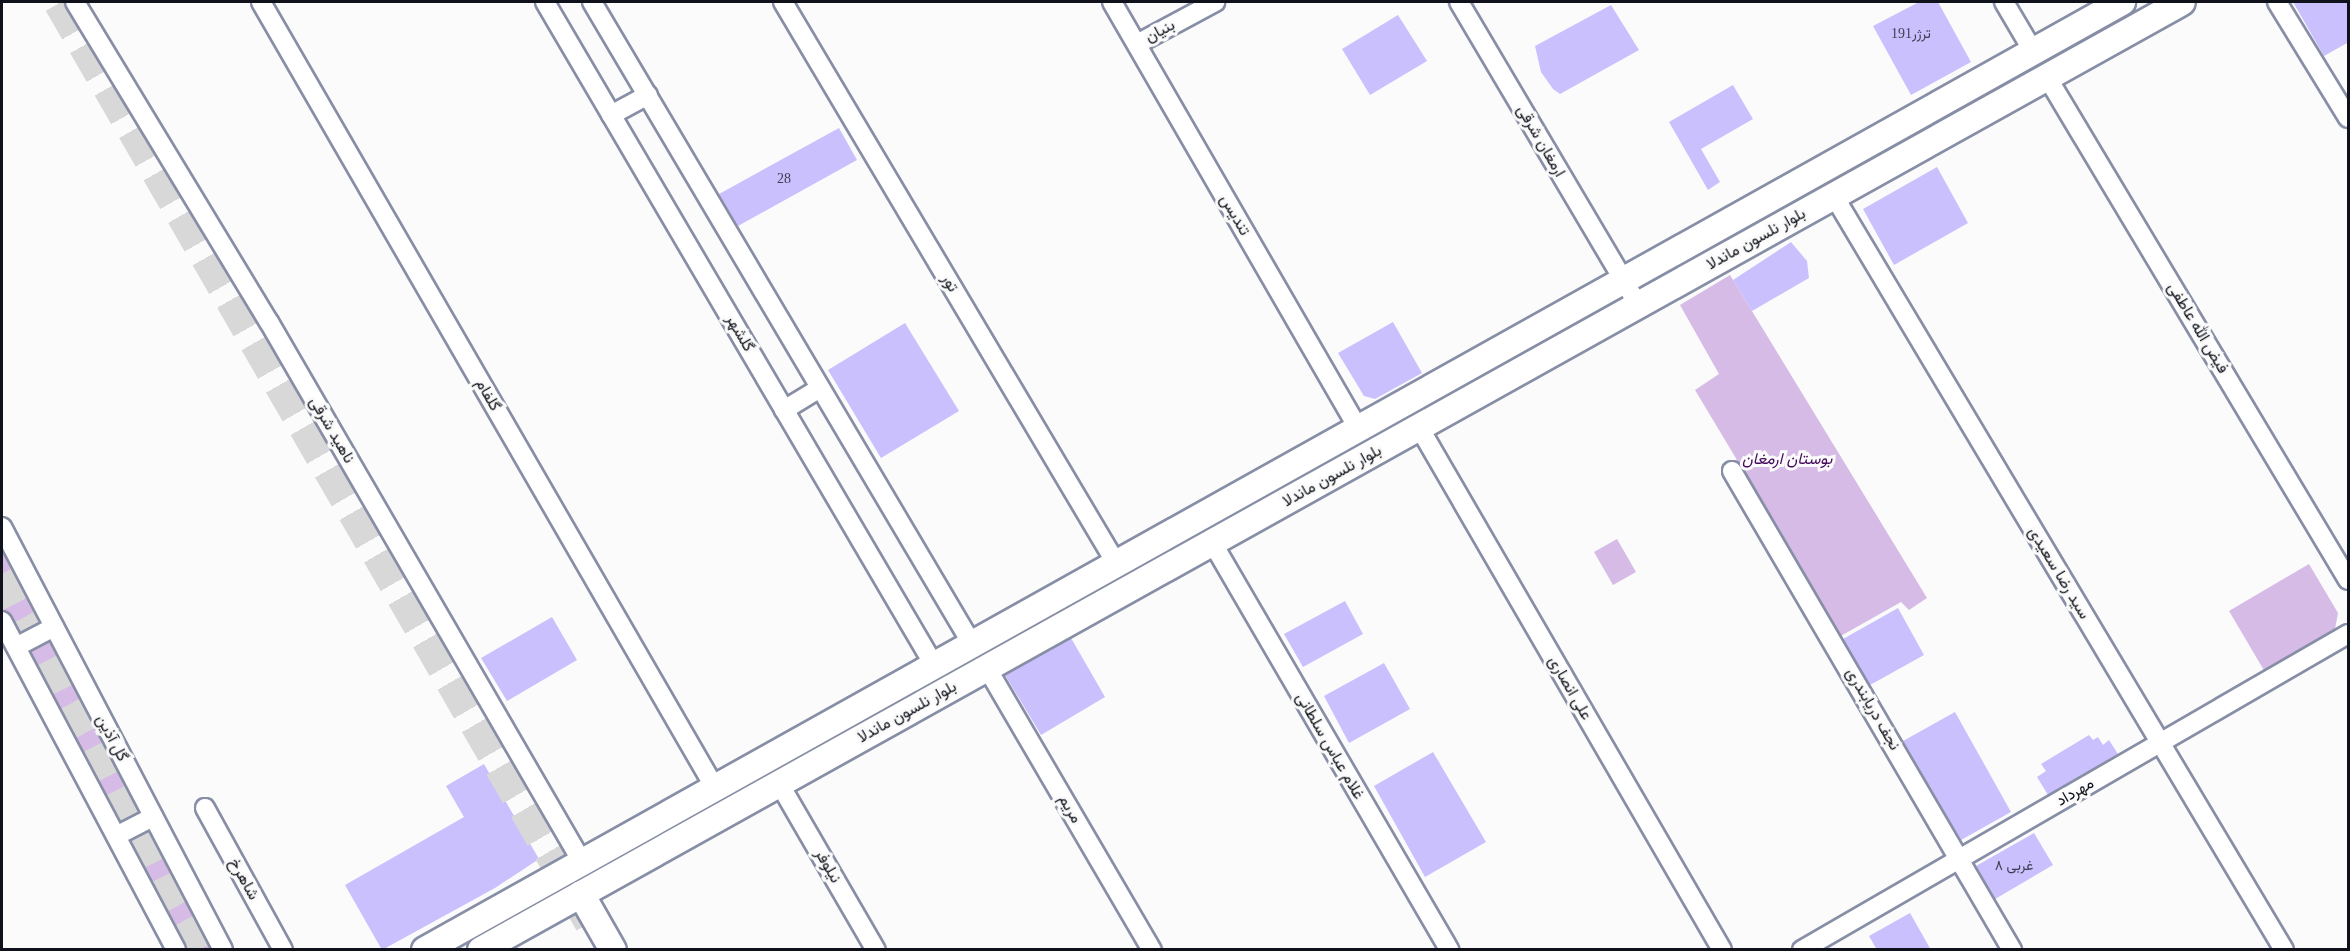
<!DOCTYPE html>
<html>
<head>
<meta charset="utf-8">
<style>
  body { margin:0 }
  #map { position:relative; width:2350px; height:951px; overflow:hidden; background:#fbfbfb; font-family:"Times New Roman",Vazirmatn,serif }
  div>[style] { position:absolute }
  .green>* { inset:0; background:#d5bbe6 }
  .building>* { inset:0; background:#cac0fd }
  .highway-tunnel>* { height:33px; margin-top:-16.5px; transform-origin:0; background:repeating-linear-gradient(90deg,#d8d8d9 0 33px,transparent 0 49px) }
  .roads { filter:drop-shadow(2px 0 #878ea5) drop-shadow(-2px 0 #878ea5) drop-shadow(0 2px #878ea5) drop-shadow(0 -2px #878ea5) }
  .street>* { height:18px; margin:-9px; padding:0 9px; transform-origin:9px; border-radius:9px; background:#fff }
  .secondary>* { height:26px; margin:-13px; padding:0 13px; transform-origin:13px; border-radius:13px; background:#fff }
  span { translate:-50% -50%; white-space:nowrap; text-align:center; line-height:1.15; -webkit-text-stroke:6px #fbfbfb; paint-order:stroke }
  .number-label { font-size:14px; color:#3e3e53 }
  .number-label span { -webkit-text-stroke-width:0 }
  .street-label { font-size:16px; color:#0f121a }
  .park-label { font-size:16px; color:#43095c; font-style:italic }
  .frame { position:absolute; inset:0; border:3px solid #0f121a; pointer-events:none }
</style>
</head>
<body>
<div id="map">
  <div class="green">
    <i style="clip-path:polygon(1730px 275px,1927px 598px,1909px 610px,1901px 602px,1839px 637px,1733px 463px,1737px 460px,1695px 390px,1719px 374px,1680px 305px)"></i>
    <i style="clip-path:polygon(1617px 539px,1636px 572px,1613px 585px,1594px 552px)"></i>
    <i style="clip-path:polygon(2px 546px,213px 949px,182px 949px,2px 606px)"></i>
    <i style="clip-path:polygon(2309px 564px,2338px 613px,2335px 629px,2265px 672px,2229px 611px)"></i>
  </div>
  <div class="building">
    <i style="clip-path:polygon(1919px 2px,1938px 2px,1971px 62px,1911px 95px,1873px 26px)"></i>
    <i style="clip-path:polygon(2293px 2px,2349px 2px,2349px 42px,2324px 56px)"></i>
    <i style="clip-path:polygon(1611px 5px,1639px 50px,1560px 94px,1553px 89px,1541px 72px,1535px 46px)"></i>
    <i style="clip-path:polygon(1398px 15px,1427px 61px,1370px 95px,1342px 49px)"></i>
    <i style="clip-path:polygon(1733px 85px,1753px 119px,1701px 149px,1720px 182px,1708px 190px,1669px 122px)"></i>
    <i style="clip-path:polygon(839px 128px,857px 160px,738px 226px,719px 194px)"></i>
    <i style="clip-path:polygon(1937px 167px,1968px 223px,1894px 265px,1863px 209px)"></i>
    <i style="clip-path:polygon(1791px 242px,1807px 261px,1809px 278px,1752px 311px,1733px 280px)"></i>
    <i style="clip-path:polygon(1393px 322px,1422px 373px,1375px 399px,1364px 396px,1338px 353px)"></i>
    <i style="clip-path:polygon(905px 323px,959px 411px,881px 458px,828px 370px)"></i>
    <i style="clip-path:polygon(1345px 601px,1363px 634px,1303px 667px,1284px 634px)"></i>
    <i style="clip-path:polygon(1898px 608px,1924px 655px,1870px 685px,1843px 639px)"></i>
    <i style="clip-path:polygon(552px 617px,577px 660px,507px 701px,481px 658px)"></i>
    <i style="clip-path:polygon(1071px 638px,1105px 697px,1041px 735px,1005px 675px)"></i>
    <i style="clip-path:polygon(1384px 663px,1410px 709px,1349px 743px,1324px 696px)"></i>
    <i style="clip-path:polygon(1955px 712px,2011px 812px,1961px 840px,1903px 741px)"></i>
    <i style="clip-path:polygon(2089px 735px,2093px 740px,2098px 737px,2103px 745px,2109px 740px,2118px 754px,2048px 795px,2037px 777px,2046px 771px,2041px 764px)"></i>
    <i style="clip-path:polygon(1433px 752px,1486px 842px,1425px 877px,1374px 786px)"></i>
    <i style="clip-path:polygon(484px 764px,539px 859px,495px 888px,382px 950px,345px 885px,464px 817px,446px 786px)"></i>
    <i style="clip-path:polygon(2034px 833px,2053px 865px,1995px 899px,1976px 866px)"></i>
    <i style="clip-path:polygon(1910px 913px,1931px 950px,1877px 950px,1869px 936px)"></i>
  </div>
  <div class="highway-tunnel">
    <i style="left:60px;top:2px;width:1064px;rotate:60.01deg"></i>
    <i style="left:2px;top:573px;width:425px;rotate:62.5deg"></i>
  </div>
  <div class="roads">
    <div class="street">
      <i style="left:75px;top:2px;width:374px;rotate:58.8deg"></i>
      <i style="left:269px;top:322px;width:624px;rotate:59.9deg"></i>
      <i style="left:261px;top:2px;width:908px;rotate:59.99deg"></i>
      <i style="left:545px;top:2px;width:769px;rotate:59.6deg"></i>
      <i style="left:592px;top:2px;width:746px;rotate:59.38deg"></i>
      <i style="left:783px;top:2px;width:652px;rotate:59.31deg"></i>
      <i style="left:1112px;top:2px;width:492px;rotate:60deg"></i>
      <i style="left:1459px;top:2px;width:352px;rotate:59.4deg"></i>
      <i style="left:2004px;top:2px;width:57px;rotate:59.4deg"></i>
      <i style="left:2277px;top:2px;width:136px;rotate:58.5deg"></i>
      <i style="left:1137px;top:44px;width:89px;rotate:-28.3deg"></i>
      <i style="left:2047px;top:77px;width:586px;rotate:59.1deg"></i>
      <i style="left:611px;top:115px;width:42px;rotate:-28.4deg"></i>
      <i style="left:1834px;top:196px;width:878px;rotate:59.17deg"></i>
      <i style="left:784px;top:410px;width:42px;rotate:-31.4deg"></i>
      <i style="left:1419px;top:427px;width:604px;rotate:59.91deg"></i>
      <i style="left:1732px;top:471px;width:555px;rotate:59.69deg"></i>
      <i style="left:2px;top:527px;width:477px;rotate:62.4deg"></i>
      <i style="left:1212px;top:542px;width:472px;rotate:59.8deg"></i>
      <i style="left:2px;top:621px;width:372px;rotate:62.1deg"></i>
      <i style="left:16px;top:647px;width:43px;rotate:-27.8deg"></i>
      <i style="left:987px;top:668px;width:327px;rotate:59.7deg"></i>
      <i style="left:779px;top:783px;width:193px;rotate:59.9deg"></i>
      <i style="left:205px;top:808px;width:162px;rotate:61.2deg"></i>
      <i style="left:116px;top:836px;width:42px;rotate:-27.2deg"></i>
      <i style="left:1802px;top:950px;width:631px;rotate:-30.06deg"></i>
    </div>
    <div class="secondary">
      <i style="left:581px;top:894px;width:64px;rotate:60.3deg"></i>
      <i style="left:425px;top:950px;width:1944px;rotate:-29.19deg"></i>
      <i style="left:481px;top:950px;width:1947px;rotate:-29.13deg"></i>
    </div>
  </div>
  <div class="number-label">
    <span style="left:1911px;top:34px">ترژر191</span>
    <span style="left:784px;top:179px">28</span>
    <span style="left:2014px;top:866px">۸ غربی</span>
  </div>
  <div class="street-label">
    <span style="left:1160px;top:31px;rotate:-28deg">بنیان</span>
    <span style="left:1541px;top:141px;rotate:60deg">ارمغان شرقی</span>
    <span style="left:1235px;top:215px;rotate:60deg">تندیس</span>
    <span style="left:1756px;top:239px;rotate:-29deg">بلوار نلسون ماندلا</span>
    <span style="left:950px;top:283px;rotate:59deg">تور</span>
    <span style="left:2198px;top:328px;rotate:59deg">فیض الله عاطفی</span>
    <span style="left:740px;top:333px;rotate:60deg">گلشهر</span>
    <span style="left:488px;top:395px;rotate:60deg">گلفام</span>
    <span style="left:332px;top:430px;rotate:60deg">ناهید شرقی</span>
    <span style="left:1332px;top:476px;rotate:-29deg">بلوار نلسون ماندلا</span>
    <span style="left:2059px;top:573px;rotate:59deg">سید رضا سعیدی</span>
    <span style="left:1570px;top:688px;rotate:60deg">علی انصاری</span>
    <span style="left:1873px;top:709px;rotate:60deg">نجف دریابندری</span>
    <span style="left:907px;top:712px;rotate:-29deg">بلوار نلسون ماندلا</span>
    <span style="left:112px;top:738px;rotate:62deg">گل آذین</span>
    <span style="left:1330px;top:746px;rotate:60deg">غلام عباس سلطانی</span>
    <span style="left:2075px;top:792px;rotate:-30deg">مهرداد</span>
    <span style="left:1070px;top:809px;rotate:60deg">مریم</span>
    <span style="left:828px;top:866px;rotate:60deg">نیلوفر</span>
    <span style="left:244px;top:879px;rotate:61deg">شاهرخ</span>
  </div>
  <div class="park-label">
    <span style="left:1787px;top:459px">بوستان ارمغان</span>
  </div>
  <div class="frame"></div>
</div>
</body>
</html>
